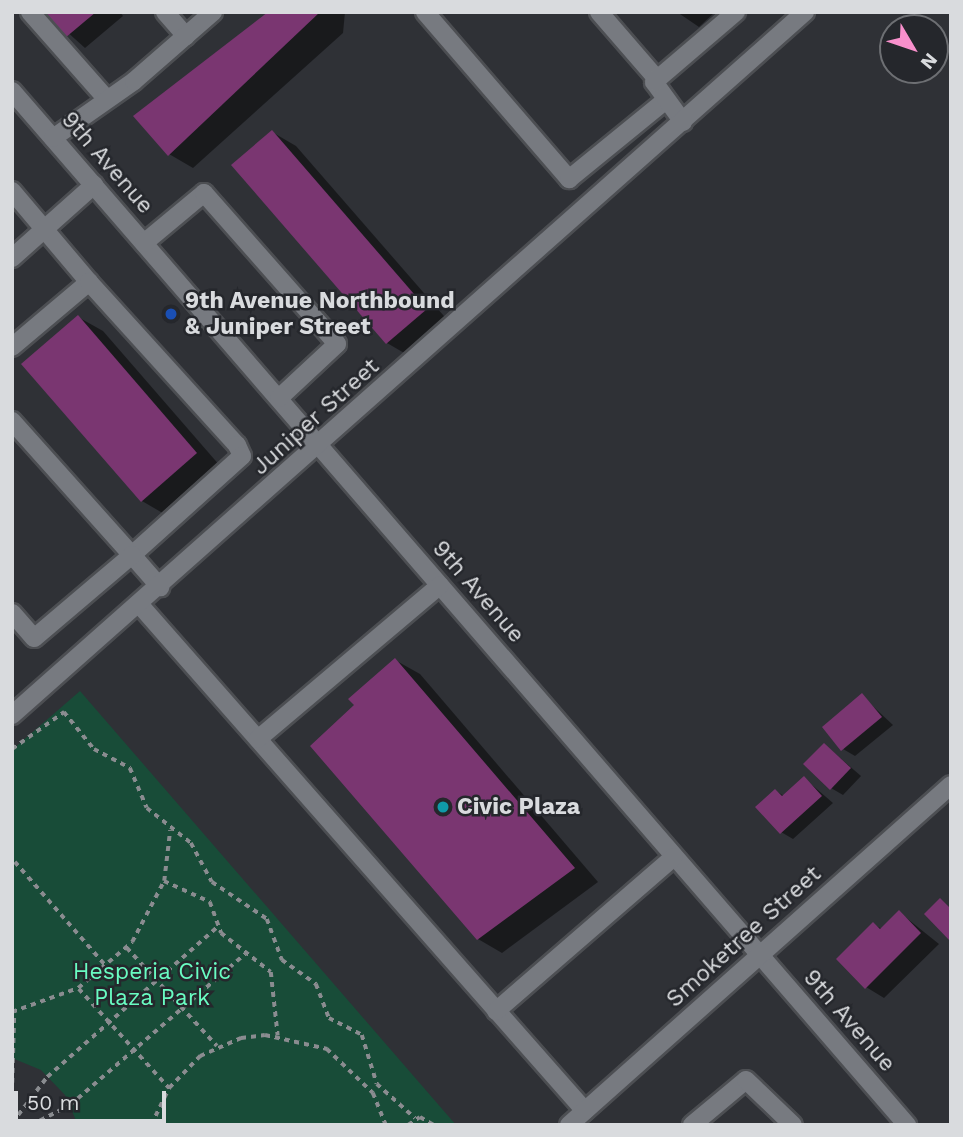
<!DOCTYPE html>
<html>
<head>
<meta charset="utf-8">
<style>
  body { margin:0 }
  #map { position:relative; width:963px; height:1137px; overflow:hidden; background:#2f3136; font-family:"Work Sans",sans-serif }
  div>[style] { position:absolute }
  .green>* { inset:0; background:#184c38 }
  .shadow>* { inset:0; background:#0007 }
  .building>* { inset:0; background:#7a3671 }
  .path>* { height:3.5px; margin-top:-1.75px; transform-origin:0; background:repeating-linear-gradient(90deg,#8a8c90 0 5px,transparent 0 10px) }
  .roads { filter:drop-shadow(2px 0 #4d4f53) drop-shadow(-2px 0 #4d4f53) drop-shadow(0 2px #4d4f53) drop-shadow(0 -2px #4d4f53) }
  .minor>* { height:18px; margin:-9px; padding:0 9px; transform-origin:9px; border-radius:9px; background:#777a80 }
  .dots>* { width:19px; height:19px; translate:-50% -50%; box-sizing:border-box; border:4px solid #25272c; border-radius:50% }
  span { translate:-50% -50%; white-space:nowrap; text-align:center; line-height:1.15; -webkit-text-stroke:5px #25272c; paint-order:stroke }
  .street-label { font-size:23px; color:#d9dbde }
  .poi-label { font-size:23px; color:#d9dbde; font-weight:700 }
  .left { translate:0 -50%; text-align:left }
  .park-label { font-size:23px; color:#69fcc2 }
  .frame { position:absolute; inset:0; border:14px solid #d9dbde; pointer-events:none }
  .north { position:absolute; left:879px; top:14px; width:70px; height:70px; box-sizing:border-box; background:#25272c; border:2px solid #6d6f73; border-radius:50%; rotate:129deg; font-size:19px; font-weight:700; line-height:28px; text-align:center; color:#d9dbde }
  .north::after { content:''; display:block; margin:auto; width:24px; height:32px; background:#f890cc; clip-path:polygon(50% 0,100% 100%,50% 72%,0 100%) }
  .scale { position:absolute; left:14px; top:1091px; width:152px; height:32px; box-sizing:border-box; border:4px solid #d9dbde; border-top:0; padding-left:9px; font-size:21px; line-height:24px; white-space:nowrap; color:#d9dbde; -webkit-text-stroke:5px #25272c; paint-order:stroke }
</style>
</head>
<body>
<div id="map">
  <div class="green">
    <i style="clip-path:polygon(80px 691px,294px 938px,456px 1125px,78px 1125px,65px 1095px,41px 1070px,12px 1058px,12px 750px)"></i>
  </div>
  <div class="shadow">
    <i style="clip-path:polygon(45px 12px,120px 12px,123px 16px,85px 48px)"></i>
    <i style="clip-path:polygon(270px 12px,345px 12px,343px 33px,193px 168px,169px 154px)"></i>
    <i style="clip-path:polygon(677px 12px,715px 12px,699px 27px)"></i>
    <i style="clip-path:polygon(272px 132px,296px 146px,450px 323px,411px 357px,387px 343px)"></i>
    <i style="clip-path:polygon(78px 317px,103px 331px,221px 467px,166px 515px,142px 501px)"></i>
    <i style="clip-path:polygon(395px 660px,420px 674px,598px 882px,502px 953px,478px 939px,357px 705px)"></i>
    <i style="clip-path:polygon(862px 696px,893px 725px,855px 756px,843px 749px)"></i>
    <i style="clip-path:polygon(825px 745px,861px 776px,843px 795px,831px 788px)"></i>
    <i style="clip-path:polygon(804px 778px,833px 803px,793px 839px,781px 832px,776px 791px,784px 796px)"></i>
    <i style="clip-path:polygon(899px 912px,939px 944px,884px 998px,866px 987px,873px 924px,882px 929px)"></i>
  </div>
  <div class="building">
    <i style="clip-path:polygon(43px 12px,96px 12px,65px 38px)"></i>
    <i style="clip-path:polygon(268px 12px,320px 12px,168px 156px,133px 116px)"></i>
    <i style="clip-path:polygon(272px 130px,427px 309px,386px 344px,231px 165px)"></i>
    <i style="clip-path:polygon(78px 315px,197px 453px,141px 502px,21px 364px)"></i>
    <i style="clip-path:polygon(395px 658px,575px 868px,477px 940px,310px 746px,354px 705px,348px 699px)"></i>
    <i style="clip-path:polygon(862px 693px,882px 717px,841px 751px,822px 727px)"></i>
    <i style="clip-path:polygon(824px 743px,851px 768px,830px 790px,803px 764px)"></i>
    <i style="clip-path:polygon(804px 776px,822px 796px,780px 834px,755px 807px,775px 789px,782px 796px)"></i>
    <i style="clip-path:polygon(940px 898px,951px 909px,951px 942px,924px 914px)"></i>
    <i style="clip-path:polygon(899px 910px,921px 933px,865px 989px,836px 959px,873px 922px,880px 929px)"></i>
  </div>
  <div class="path">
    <i style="left:12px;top:749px;width:64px;rotate:-35.4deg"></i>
    <i style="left:64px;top:712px;width:48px;rotate:51deg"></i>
    <i style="left:94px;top:749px;width:41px;rotate:27.8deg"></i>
    <i style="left:130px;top:768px;width:43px;rotate:67deg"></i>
    <i style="left:147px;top:808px;width:56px;rotate:38.5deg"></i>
    <i style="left:191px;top:843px;width:44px;rotate:61.7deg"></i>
    <i style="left:212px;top:882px;width:66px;rotate:33.9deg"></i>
    <i style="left:267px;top:919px;width:44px;rotate:69.9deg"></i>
    <i style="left:282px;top:960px;width:42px;rotate:35.2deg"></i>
    <i style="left:316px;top:984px;width:36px;rotate:69deg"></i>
    <i style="left:329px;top:1018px;width:37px;rotate:27deg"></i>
    <i style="left:362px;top:1035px;width:51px;rotate:73deg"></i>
    <i style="left:377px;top:1084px;width:51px;rotate:41.8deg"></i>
    <i style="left:15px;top:862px;width:140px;rotate:48.8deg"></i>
    <i style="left:164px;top:881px;width:51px;rotate:24.5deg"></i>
    <i style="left:210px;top:902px;width:33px;rotate:70deg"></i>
    <i style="left:221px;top:933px;width:63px;rotate:38deg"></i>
    <i style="left:271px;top:972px;width:64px;rotate:83.8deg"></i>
    <i style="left:127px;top:948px;width:133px;rotate:47.4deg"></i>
    <i style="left:79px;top:989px;width:134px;rotate:47.7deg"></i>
    <i style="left:12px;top:1012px;width:70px;rotate:-20deg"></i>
    <i style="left:78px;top:988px;width:71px;rotate:-40.4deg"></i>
    <i style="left:132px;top:942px;width:69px;rotate:-62.3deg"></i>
    <i style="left:164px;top:881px;width:51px;rotate:-83.3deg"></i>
    <i style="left:12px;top:1083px;width:71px;rotate:-88.4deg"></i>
    <i style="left:12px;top:1123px;width:58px;rotate:-52.7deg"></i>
    <i style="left:47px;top:1077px;width:228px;rotate:-41.4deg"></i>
    <i style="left:31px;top:1125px;width:44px;rotate:-27.1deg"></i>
    <i style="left:70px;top:1105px;width:231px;rotate:-40.8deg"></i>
    <i style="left:151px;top:1125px;width:41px;rotate:-64.1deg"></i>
    <i style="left:169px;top:1088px;width:45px;rotate:-45.9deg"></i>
    <i style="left:200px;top:1056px;width:45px;rotate:-23.7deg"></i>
    <i style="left:241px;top:1038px;width:24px;rotate:-7deg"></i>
    <i style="left:265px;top:1035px;width:64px;rotate:12.7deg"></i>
    <i style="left:327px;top:1049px;width:64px;rotate:43.7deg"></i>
    <i style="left:373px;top:1093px;width:35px;rotate:68deg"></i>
    <i style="left:408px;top:1125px;width:14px;rotate:-34deg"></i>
    <i style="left:420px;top:1117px;width:16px;rotate:30deg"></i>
  </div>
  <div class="roads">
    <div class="minor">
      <i style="left:30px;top:12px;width:113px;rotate:48.6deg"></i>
      <i style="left:165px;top:12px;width:32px;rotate:49deg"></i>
      <i style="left:425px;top:12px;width:221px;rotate:49.2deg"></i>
      <i style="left:569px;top:179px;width:125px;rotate:-39.2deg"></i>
      <i style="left:599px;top:12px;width:89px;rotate:49.1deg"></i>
      <i style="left:12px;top:91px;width:1368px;rotate:49.12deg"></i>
      <i style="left:683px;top:122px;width:49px;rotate:-125.9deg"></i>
      <i style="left:654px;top:82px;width:108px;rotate:-40.5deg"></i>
      <i style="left:53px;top:138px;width:99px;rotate:-35.1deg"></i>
      <i style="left:134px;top:81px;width:105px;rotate:-41.1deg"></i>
      <i style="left:12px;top:191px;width:119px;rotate:49.8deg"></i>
      <i style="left:144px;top:243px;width:78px;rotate:-39.8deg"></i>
      <i style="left:204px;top:193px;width:201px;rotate:48.6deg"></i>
      <i style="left:337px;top:344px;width:79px;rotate:137deg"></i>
      <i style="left:12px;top:258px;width:110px;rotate:-41.7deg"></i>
      <i style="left:12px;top:347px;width:101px;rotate:-40.2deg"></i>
      <i style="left:89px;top:282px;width:220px;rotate:47.8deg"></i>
      <i style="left:237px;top:445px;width:12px;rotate:66deg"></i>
      <i style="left:242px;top:456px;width:148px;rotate:138deg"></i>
      <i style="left:132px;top:555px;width:43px;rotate:48.8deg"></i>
      <i style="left:12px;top:421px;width:180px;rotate:48.2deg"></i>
      <i style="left:132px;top:555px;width:128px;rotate:139.7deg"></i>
      <i style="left:34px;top:638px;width:33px;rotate:-131deg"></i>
      <i style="left:139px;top:604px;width:675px;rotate:48.66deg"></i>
      <i style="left:12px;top:715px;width:1060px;rotate:-41.56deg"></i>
      <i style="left:258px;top:739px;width:238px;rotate:-40.2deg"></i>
      <i style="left:496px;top:1011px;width:235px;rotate:-40.9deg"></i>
      <i style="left:569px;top:1125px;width:511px;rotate:-41.67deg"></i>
      <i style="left:692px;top:1125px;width:70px;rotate:-39.8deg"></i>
      <i style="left:746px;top:1080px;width:65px;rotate:43.8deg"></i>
    </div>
  </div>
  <div class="dots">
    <i style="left:171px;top:314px;background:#1a4fb4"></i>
    <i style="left:443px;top:807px;background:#0f9aa8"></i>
  </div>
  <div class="street-label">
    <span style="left:107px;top:163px;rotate:49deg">9th Avenue</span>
    <span style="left:316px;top:417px;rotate:-42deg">Juniper Street</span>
    <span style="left:478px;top:592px;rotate:49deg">9th Avenue</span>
    <span style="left:744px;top:937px;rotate:-42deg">Smoketree Street</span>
    <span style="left:849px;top:1021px;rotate:49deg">9th Avenue</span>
  </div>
  <div class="poi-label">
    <span class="left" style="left:185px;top:314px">9th Avenue Northbound<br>&amp; Juniper Street</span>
    <span class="left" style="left:457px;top:807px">Civic Plaza</span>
  </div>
  <div class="park-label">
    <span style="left:152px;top:985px">Hesperia Civic<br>Plaza Park</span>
  </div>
  <div class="frame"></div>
  <div class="north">N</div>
  <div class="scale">50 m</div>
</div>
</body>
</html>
